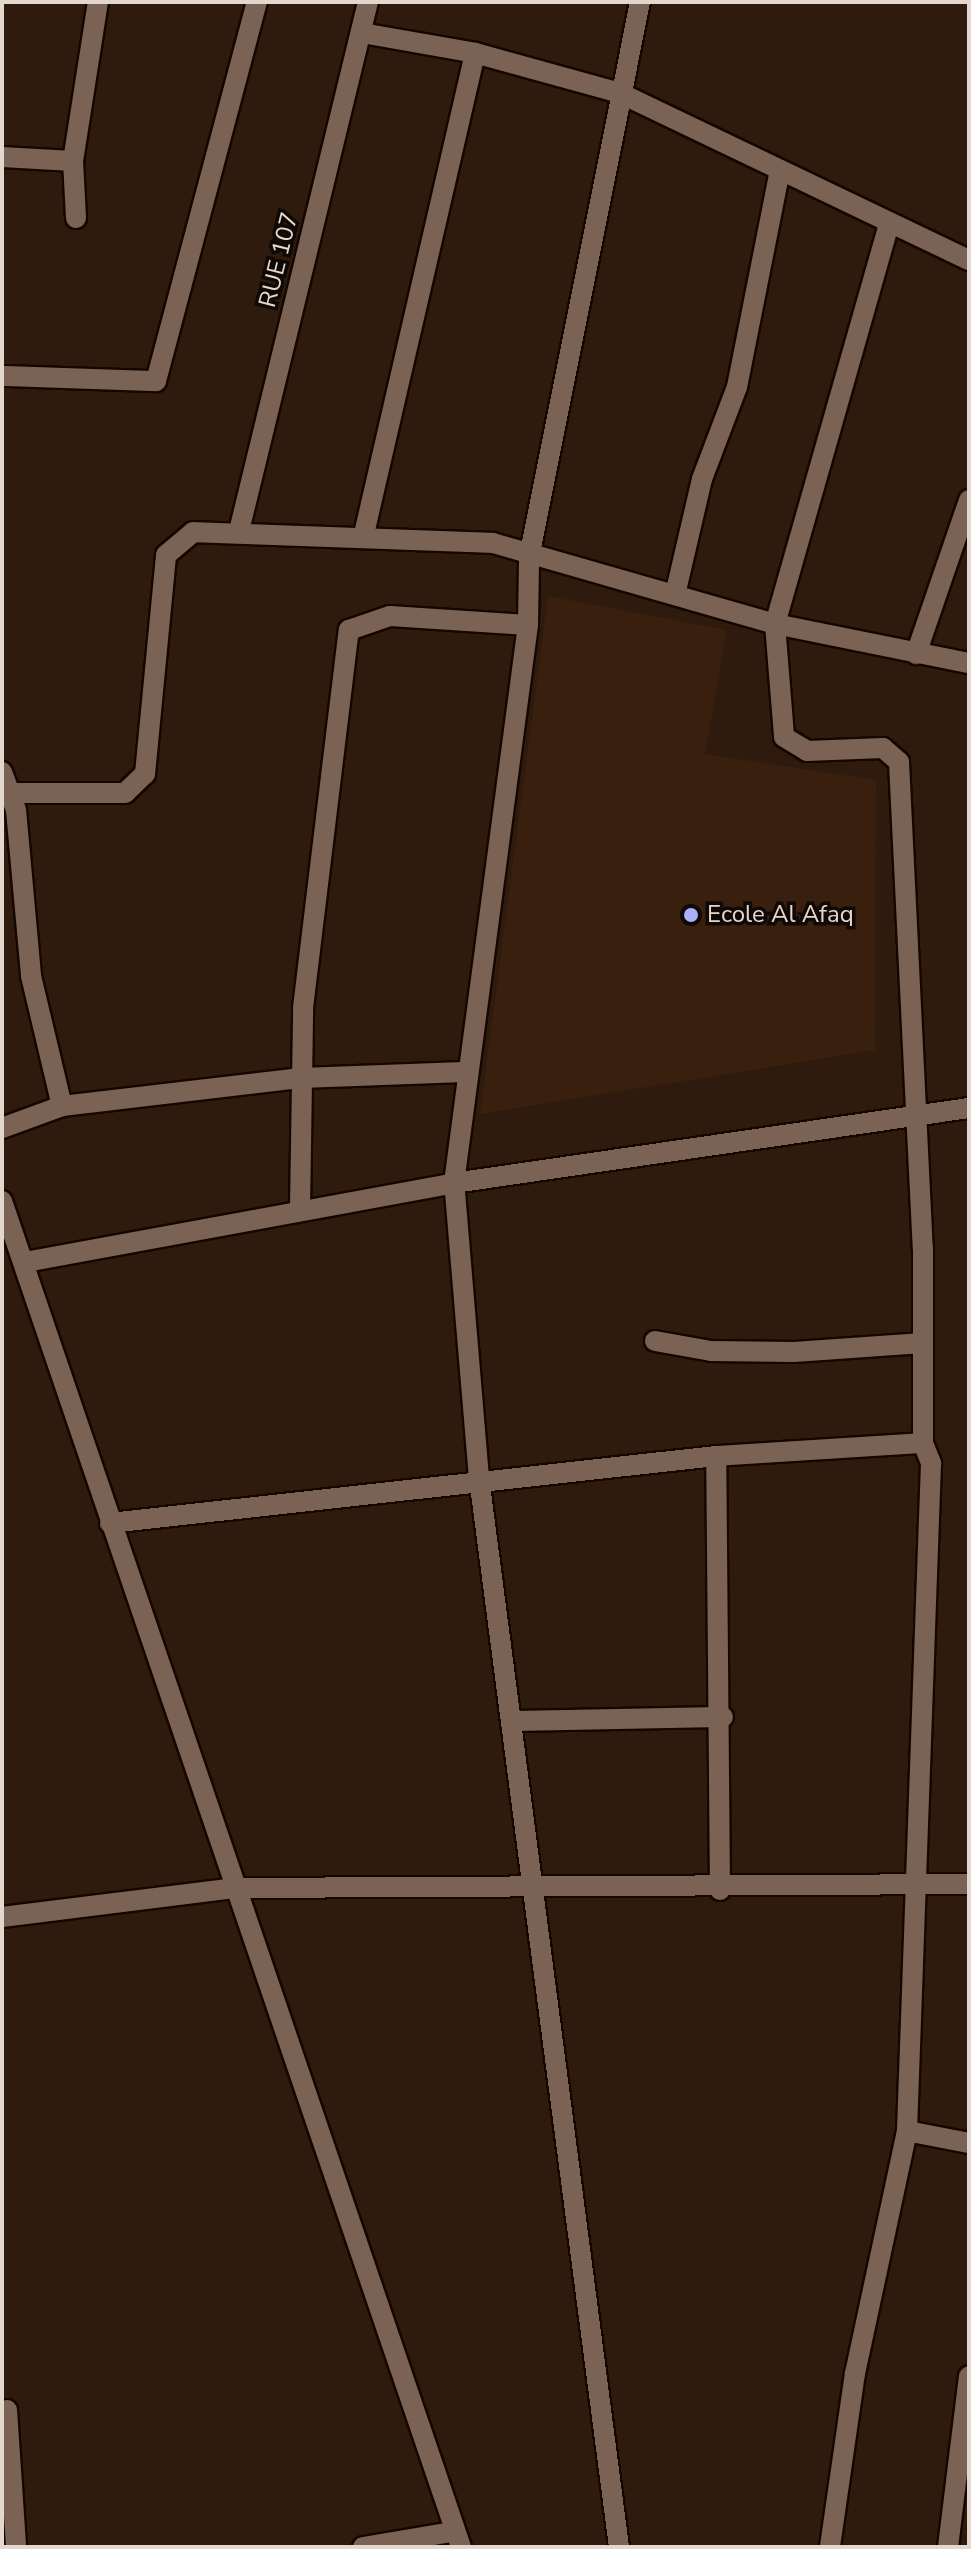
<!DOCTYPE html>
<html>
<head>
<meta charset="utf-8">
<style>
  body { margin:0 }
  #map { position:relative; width:971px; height:2549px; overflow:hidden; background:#2e1b0e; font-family:"Nunito Sans",sans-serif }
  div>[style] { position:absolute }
  .built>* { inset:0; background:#381f0e }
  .roads { filter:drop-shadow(2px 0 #150600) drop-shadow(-2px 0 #150600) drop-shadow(0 2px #150600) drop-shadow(0 -2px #150600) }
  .minor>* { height:20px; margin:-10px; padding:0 10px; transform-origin:10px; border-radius:10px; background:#7a6354 }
  .dots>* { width:22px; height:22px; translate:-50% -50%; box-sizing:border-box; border:4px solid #100804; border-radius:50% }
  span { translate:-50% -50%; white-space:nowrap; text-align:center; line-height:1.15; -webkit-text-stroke:7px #100804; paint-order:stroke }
  .street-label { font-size:24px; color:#e4d7ce }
  .poi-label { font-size:24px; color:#e4d7ce }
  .left { translate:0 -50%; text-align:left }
  .frame { position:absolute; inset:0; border:4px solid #e4d7ce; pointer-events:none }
</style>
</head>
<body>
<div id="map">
  <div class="built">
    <i style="clip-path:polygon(548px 596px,727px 630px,705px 754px,876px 780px,875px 1050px,480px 1114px)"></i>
  </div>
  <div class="roads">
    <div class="minor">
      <i style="left:362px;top:33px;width:115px;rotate:10deg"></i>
      <i style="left:475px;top:53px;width:150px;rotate:15.4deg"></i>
      <i style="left:620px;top:93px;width:387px;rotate:25.6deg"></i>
      <i style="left:2px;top:157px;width:71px;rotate:3.2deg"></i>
      <i style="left:76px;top:218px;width:57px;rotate:-93deg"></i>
      <i style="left:73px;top:161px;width:161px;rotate:-81.1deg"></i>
      <i style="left:889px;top:224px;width:416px;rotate:105.9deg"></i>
      <i style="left:775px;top:624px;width:198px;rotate:11.4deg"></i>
      <i style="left:2px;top:376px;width:154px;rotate:1.9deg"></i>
      <i style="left:156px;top:381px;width:392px;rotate:-75.1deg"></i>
      <i style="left:239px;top:531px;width:545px;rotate:-76.3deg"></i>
      <i style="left:364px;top:534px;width:494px;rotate:-77deg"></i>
      <i style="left:675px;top:595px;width:119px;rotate:-76.9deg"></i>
      <i style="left:702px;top:479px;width:98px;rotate:-69.2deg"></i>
      <i style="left:737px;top:387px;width:221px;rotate:-78.8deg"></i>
      <i style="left:916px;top:654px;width:163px;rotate:-71deg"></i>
      <i style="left:2px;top:772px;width:40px;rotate:69.8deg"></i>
      <i style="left:16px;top:810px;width:167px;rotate:84.8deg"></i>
      <i style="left:31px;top:976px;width:134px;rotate:76.6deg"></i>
      <i style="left:12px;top:793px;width:113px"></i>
      <i style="left:125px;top:793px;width:28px;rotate:-44deg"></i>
      <i style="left:145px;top:774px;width:220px;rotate:-84.5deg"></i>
      <i style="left:166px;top:555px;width:35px;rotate:-40deg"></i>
      <i style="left:193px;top:532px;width:300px;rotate:2.1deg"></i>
      <i style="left:493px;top:543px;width:293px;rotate:16deg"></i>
      <i style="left:775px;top:624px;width:113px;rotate:85.4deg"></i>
      <i style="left:784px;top:737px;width:27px;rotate:31deg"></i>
      <i style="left:807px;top:751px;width:76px;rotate:-2.3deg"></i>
      <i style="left:883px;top:748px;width:21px;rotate:41deg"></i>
      <i style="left:899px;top:762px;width:487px;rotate:87.2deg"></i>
      <i style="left:923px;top:1248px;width:195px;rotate:90deg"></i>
      <i style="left:923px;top:1443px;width:22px;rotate:68deg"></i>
      <i style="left:931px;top:1463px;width:668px;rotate:92.06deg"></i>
      <i style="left:907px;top:2131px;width:248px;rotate:102.1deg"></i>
      <i style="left:855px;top:2373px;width:176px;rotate:98.2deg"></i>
      <i style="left:2px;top:1128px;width:64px;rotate:-20.1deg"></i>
      <i style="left:62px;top:1106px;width:241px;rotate:-6.7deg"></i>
      <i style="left:301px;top:1078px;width:163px;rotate:-2.1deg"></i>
      <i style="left:2px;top:1201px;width:1422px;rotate:71.17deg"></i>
      <i style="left:300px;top:1209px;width:201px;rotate:-89.1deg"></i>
      <i style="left:303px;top:1008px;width:381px;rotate:-83.1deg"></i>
      <i style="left:349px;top:630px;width:43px;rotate:-18.9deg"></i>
      <i style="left:390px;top:616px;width:138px;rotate:3.7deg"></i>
      <i style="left:25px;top:1262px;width:436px;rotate:-10.4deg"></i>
      <i style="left:454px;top:1183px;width:520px;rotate:-8.29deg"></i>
      <i style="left:655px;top:1341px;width:57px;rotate:10.1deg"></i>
      <i style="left:711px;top:1351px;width:83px;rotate:0.7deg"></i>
      <i style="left:794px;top:1352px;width:129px;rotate:-4deg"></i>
      <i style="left:110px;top:1523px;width:610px;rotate:-6.31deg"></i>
      <i style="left:512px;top:1721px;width:211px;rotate:-1.1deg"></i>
      <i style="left:720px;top:1890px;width:434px;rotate:-90.5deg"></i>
      <i style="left:716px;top:1456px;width:207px;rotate:-3.6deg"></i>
      <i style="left:2px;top:1917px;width:234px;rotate:-7.1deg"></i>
      <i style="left:234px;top:1888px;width:735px;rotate:-0.31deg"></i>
      <i style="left:907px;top:2131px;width:63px;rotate:11deg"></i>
      <i style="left:7px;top:2410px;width:137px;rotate:86.2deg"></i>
      <i style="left:363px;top:2547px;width:90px;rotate:-9.6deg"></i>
      <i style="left:619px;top:2547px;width:1078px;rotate:-97.46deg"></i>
      <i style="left:479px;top:1478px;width:296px;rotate:-94.8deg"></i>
      <i style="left:454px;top:1183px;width:563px;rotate:-82.45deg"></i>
      <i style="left:528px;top:625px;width:67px;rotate:-89.1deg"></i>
      <i style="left:529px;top:558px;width:567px;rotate:-78.71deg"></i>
      <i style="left:948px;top:2547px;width:172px;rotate:-83deg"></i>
    </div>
  </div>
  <div class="dots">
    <i style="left:691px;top:915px;background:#a9b0fc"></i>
  </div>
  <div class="street-label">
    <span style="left:279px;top:260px;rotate:-76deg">RUE 107</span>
  </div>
  <div class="poi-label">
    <span class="left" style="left:707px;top:915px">Ecole Al Afaq</span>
  </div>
  <div class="frame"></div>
</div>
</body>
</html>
